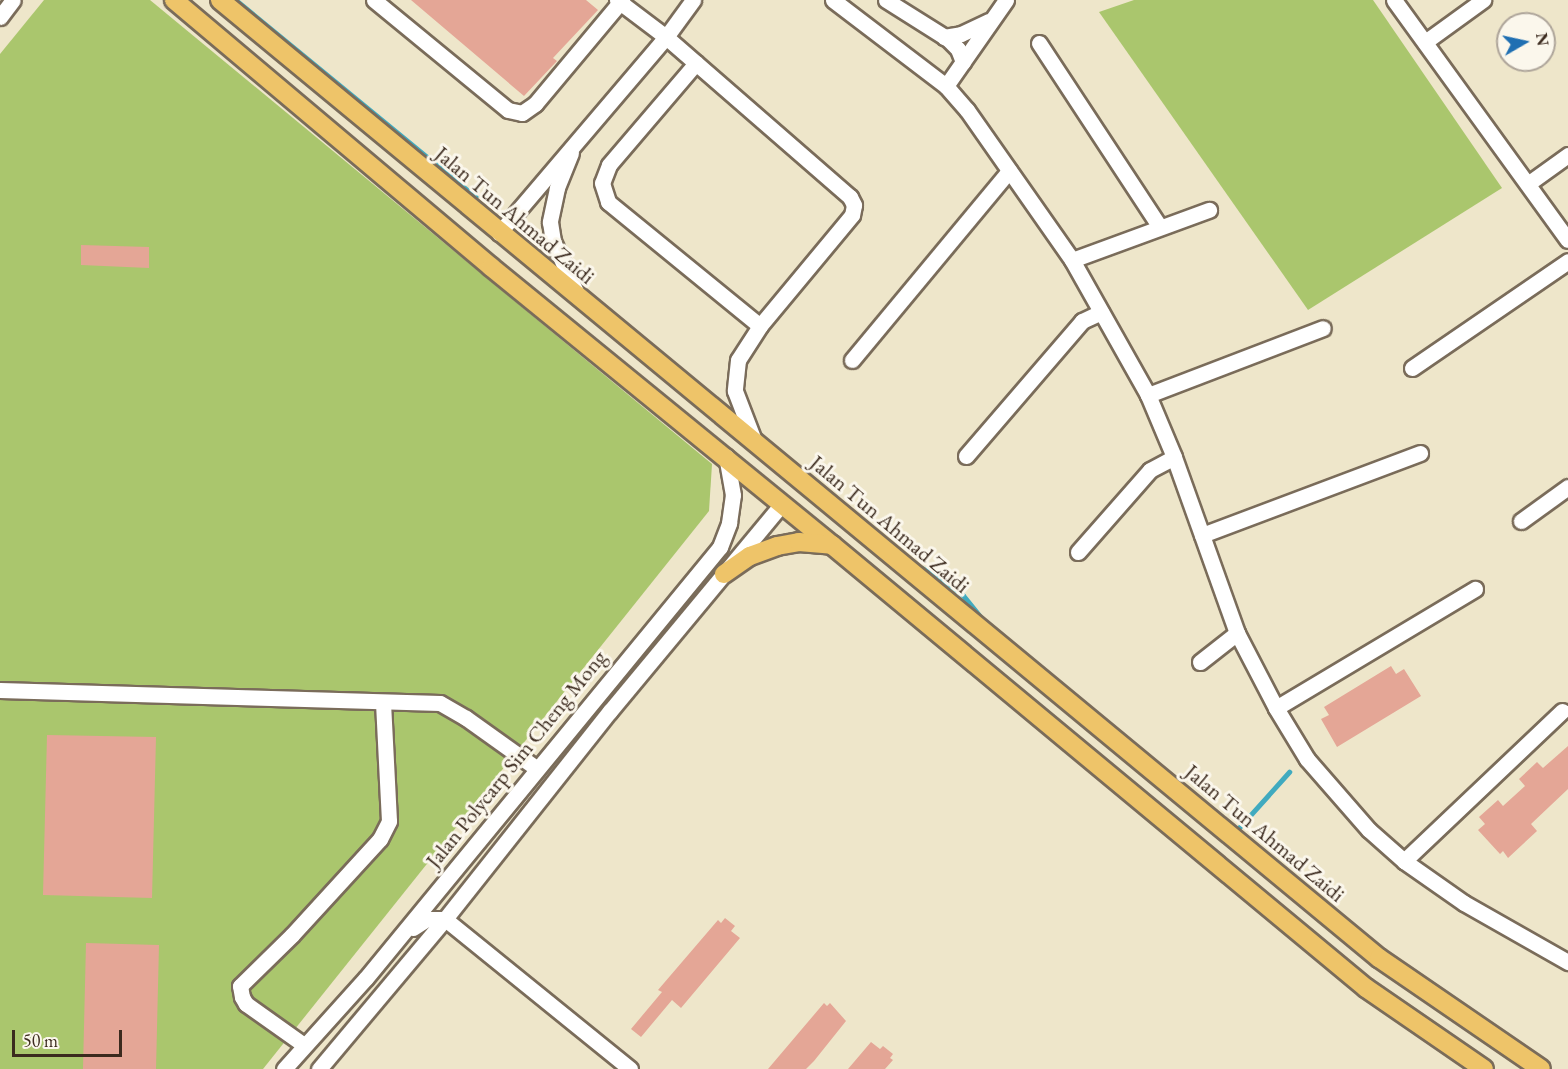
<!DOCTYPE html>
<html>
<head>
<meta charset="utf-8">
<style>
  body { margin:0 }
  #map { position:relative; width:1568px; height:1069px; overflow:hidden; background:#eee6ca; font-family:"EB Garamond",serif }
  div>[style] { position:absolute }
  .green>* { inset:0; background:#aac66d }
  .stream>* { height:4.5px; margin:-2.25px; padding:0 2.25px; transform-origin:2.25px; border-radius:2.25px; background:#40aabf }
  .building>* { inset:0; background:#e4a696 }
  .roads { filter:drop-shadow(2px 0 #7a6c5a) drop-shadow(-2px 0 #7a6c5a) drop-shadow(0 2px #7a6c5a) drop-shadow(0 -2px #7a6c5a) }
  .minor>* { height:15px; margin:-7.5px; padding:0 7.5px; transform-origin:7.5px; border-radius:7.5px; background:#fff }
  .major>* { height:18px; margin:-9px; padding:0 9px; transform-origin:9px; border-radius:9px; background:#eec469 }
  span { translate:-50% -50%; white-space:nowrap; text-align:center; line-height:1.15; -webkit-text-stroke:6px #fbf7ec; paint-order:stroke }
  .street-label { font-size:22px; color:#3b2a1e }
  .north { position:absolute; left:1496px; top:12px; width:60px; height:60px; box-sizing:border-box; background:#fbf7ec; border:2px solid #aea59a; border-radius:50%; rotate:81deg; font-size:16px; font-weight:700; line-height:24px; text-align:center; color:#3b2a1e }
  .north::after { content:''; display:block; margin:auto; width:21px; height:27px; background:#1f6fb2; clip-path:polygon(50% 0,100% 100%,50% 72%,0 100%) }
  .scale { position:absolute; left:12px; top:1030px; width:110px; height:27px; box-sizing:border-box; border:3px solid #3b2a1e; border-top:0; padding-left:8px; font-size:18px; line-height:21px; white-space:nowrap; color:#3b2a1e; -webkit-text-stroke:4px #fbf7ec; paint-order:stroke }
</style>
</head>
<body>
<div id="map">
  <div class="green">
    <i style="clip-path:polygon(44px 0,150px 0,712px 464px,709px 511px,263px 1069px,0 1069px,0 54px)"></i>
    <i style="clip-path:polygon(1134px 0,1373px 0,1502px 188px,1308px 310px,1099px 12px)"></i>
  </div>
  <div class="stream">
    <i style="left:236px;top:0;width:310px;rotate:39.4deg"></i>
    <i style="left:916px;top:565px;width:25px;rotate:27deg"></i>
    <i style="left:938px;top:576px;width:31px;rotate:37deg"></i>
    <i style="left:963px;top:595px;width:32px;rotate:51deg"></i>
    <i style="left:1234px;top:828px;width:4px;rotate:34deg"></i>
    <i style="left:1237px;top:830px;width:78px;rotate:-48.1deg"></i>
  </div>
  <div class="building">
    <i style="clip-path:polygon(411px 0,586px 0,598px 10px,553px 58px,557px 61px,524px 96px)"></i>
    <i style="clip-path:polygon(81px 245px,149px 247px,149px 268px,81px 265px)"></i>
    <i style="clip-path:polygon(1391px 666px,1396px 674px,1404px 669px,1421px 696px,1337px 747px,1321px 719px,1329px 715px,1324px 707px)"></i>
    <i style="clip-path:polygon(47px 735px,156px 737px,152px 898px,43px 895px)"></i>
    <i style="clip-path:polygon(1568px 746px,1568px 789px,1531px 824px,1537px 831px,1508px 858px,1503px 851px,1500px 854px,1478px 830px,1485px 824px,1479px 817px,1498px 800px,1503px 806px,1525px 786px,1519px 779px,1537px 762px,1543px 768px)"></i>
    <i style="clip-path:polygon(725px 918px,735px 926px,731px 931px,740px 938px,681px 1008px,672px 1000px,641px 1037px,631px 1029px,662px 992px,658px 990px,718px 920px,721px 923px)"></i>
    <i style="clip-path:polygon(86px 943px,159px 945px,156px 1069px,83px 1069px)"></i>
    <i style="clip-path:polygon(824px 1003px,827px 1006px,830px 1003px,846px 1021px,814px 1061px,806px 1069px,768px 1069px)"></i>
    <i style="clip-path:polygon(871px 1042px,880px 1049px,883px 1046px,893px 1054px,890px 1058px,893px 1060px,885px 1069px,848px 1069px)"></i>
  </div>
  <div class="roads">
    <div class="minor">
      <i style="left:374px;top:0;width:173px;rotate:39.4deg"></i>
      <i style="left:508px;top:110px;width:14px;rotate:12deg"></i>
      <i style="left:522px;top:113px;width:16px;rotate:-35deg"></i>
      <i style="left:535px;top:104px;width:136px;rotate:-50.1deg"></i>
      <i style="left:617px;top:0;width:61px;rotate:37.1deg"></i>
      <i style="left:666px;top:37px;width:244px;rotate:41deg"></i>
      <i style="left:850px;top:197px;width:9px;rotate:63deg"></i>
      <i style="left:854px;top:205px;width:10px;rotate:101deg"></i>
      <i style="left:852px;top:215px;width:144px;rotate:129.7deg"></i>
      <i style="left:760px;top:326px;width:40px;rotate:122.9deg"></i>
      <i style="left:738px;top:360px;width:31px;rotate:96deg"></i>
      <i style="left:735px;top:391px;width:56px;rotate:69deg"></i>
      <i style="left:833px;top:0;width:142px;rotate:37.3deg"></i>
      <i style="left:946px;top:86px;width:32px;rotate:49deg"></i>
      <i style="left:967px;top:110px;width:183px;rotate:55deg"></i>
      <i style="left:1072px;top:260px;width:155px;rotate:60.6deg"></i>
      <i style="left:1148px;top:395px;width:67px;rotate:67.2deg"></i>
      <i style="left:1174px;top:457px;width:187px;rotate:70.3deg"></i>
      <i style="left:1237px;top:633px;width:85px;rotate:62.5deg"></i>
      <i style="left:1276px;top:708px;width:60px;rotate:58.7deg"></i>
      <i style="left:1307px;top:759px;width:94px;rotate:48.9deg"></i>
      <i style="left:1369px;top:830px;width:47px;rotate:41.5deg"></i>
      <i style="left:1404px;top:861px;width:73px;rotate:35deg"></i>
      <i style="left:1464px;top:903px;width:120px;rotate:29.6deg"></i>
      <i style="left:886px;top:0;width:73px;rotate:32.2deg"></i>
      <i style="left:948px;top:39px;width:14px;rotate:45deg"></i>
      <i style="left:958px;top:49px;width:14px;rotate:69deg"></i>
      <i style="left:1394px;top:0;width:296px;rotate:54.1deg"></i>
      <i style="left:0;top:17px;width:21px;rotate:-53deg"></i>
      <i style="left:944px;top:37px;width:17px;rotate:-10deg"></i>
      <i style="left:961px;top:34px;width:31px;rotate:-25deg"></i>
      <i style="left:1425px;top:42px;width:72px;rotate:-35.9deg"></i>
      <i style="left:1039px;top:43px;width:220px;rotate:56.7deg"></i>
      <i style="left:696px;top:63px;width:134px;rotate:130.5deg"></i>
      <i style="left:609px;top:165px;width:19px;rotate:111deg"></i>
      <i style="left:602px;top:183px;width:20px;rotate:72deg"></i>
      <i style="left:608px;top:202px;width:196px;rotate:39.2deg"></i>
      <i style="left:946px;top:86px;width:105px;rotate:-55.1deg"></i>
      <i style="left:571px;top:153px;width:38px;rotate:112deg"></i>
      <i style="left:557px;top:188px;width:35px;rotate:102deg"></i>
      <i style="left:550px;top:222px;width:19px;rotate:81deg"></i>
      <i style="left:553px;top:241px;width:58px;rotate:65.6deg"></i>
      <i style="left:1529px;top:183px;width:48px;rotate:-35.7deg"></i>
      <i style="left:499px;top:233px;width:257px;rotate:-49.6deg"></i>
      <i style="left:666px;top:37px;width:46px;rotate:-53.9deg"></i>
      <i style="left:1072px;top:260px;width:146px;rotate:-20.1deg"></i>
      <i style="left:852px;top:360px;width:246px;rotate:-50.3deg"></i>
      <i style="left:1412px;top:368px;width:189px;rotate:-34.4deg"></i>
      <i style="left:1148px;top:395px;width:187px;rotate:-20.9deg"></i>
      <i style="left:966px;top:456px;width:178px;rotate:-49.3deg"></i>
      <i style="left:1082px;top:321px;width:21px;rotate:-25deg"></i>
      <i style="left:1521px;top:521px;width:58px;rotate:-35.9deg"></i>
      <i style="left:1202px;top:535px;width:233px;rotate:-20.6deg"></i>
      <i style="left:1078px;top:552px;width:109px;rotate:-48.7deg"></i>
      <i style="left:1150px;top:470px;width:27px;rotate:-28deg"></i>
      <i style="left:1200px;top:662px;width:47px;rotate:-38.1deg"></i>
      <i style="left:0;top:690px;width:440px;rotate:1.7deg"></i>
      <i style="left:440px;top:703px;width:30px;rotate:30deg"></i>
      <i style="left:466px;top:718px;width:86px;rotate:35.5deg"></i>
      <i style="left:1276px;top:708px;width:232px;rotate:-30.9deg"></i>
      <i style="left:1404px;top:861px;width:218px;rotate:-43.5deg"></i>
      <i style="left:413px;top:928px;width:17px;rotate:-33deg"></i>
      <i style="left:427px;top:919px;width:18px"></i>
      <i style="left:445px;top:919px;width:238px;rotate:39deg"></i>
      <i style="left:304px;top:1045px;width:71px;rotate:-144.7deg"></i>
      <i style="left:246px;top:1004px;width:8px;rotate:-120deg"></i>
      <i style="left:242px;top:997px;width:11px;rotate:-100deg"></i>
      <i style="left:240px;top:986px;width:73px;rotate:-44.4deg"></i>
      <i style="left:292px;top:935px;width:130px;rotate:-47.5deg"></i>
      <i style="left:380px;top:839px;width:20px;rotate:-63deg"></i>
      <i style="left:389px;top:821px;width:119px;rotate:-92.9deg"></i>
      <i style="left:284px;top:1069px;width:122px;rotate:-48deg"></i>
      <i style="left:366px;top:978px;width:558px;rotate:-50.6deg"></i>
      <i style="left:720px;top:547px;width:26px;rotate:-69deg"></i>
      <i style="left:729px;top:523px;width:28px;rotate:-82deg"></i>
      <i style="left:733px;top:495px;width:39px;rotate:-100deg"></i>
      <i style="left:319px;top:1069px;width:196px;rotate:-50deg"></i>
      <i style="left:445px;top:919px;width:265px;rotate:-51.6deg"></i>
      <i style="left:610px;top:711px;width:269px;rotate:-50.3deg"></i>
    </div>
    <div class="major">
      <i style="left:174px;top:0;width:414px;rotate:40.1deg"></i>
      <i style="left:491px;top:267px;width:440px;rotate:39.2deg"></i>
      <i style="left:832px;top:545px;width:694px;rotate:39.68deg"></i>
      <i style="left:1366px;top:988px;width:143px;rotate:34.5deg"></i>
      <i style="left:220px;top:0;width:1504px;rotate:39.58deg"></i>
      <i style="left:1379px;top:958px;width:196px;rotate:34.4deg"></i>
      <i style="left:724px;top:574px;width:32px;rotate:-35deg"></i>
      <i style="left:750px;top:556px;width:29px;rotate:-20deg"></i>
      <i style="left:777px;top:546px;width:22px;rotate:-10deg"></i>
      <i style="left:799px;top:542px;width:33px;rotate:5deg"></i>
    </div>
  </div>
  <div class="street-label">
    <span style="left:515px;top:215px;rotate:40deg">Jalan Tun Ahmad Zaidi</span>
    <span style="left:890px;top:524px;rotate:40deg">Jalan Tun Ahmad Zaidi</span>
    <span style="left:516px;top:759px;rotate:-51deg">Jalan Polycarp Sim Cheng Mong</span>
    <span style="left:1265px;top:833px;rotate:40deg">Jalan Tun Ahmad Zaidi</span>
  </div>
  <div class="north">N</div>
  <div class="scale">50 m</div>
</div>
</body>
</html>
